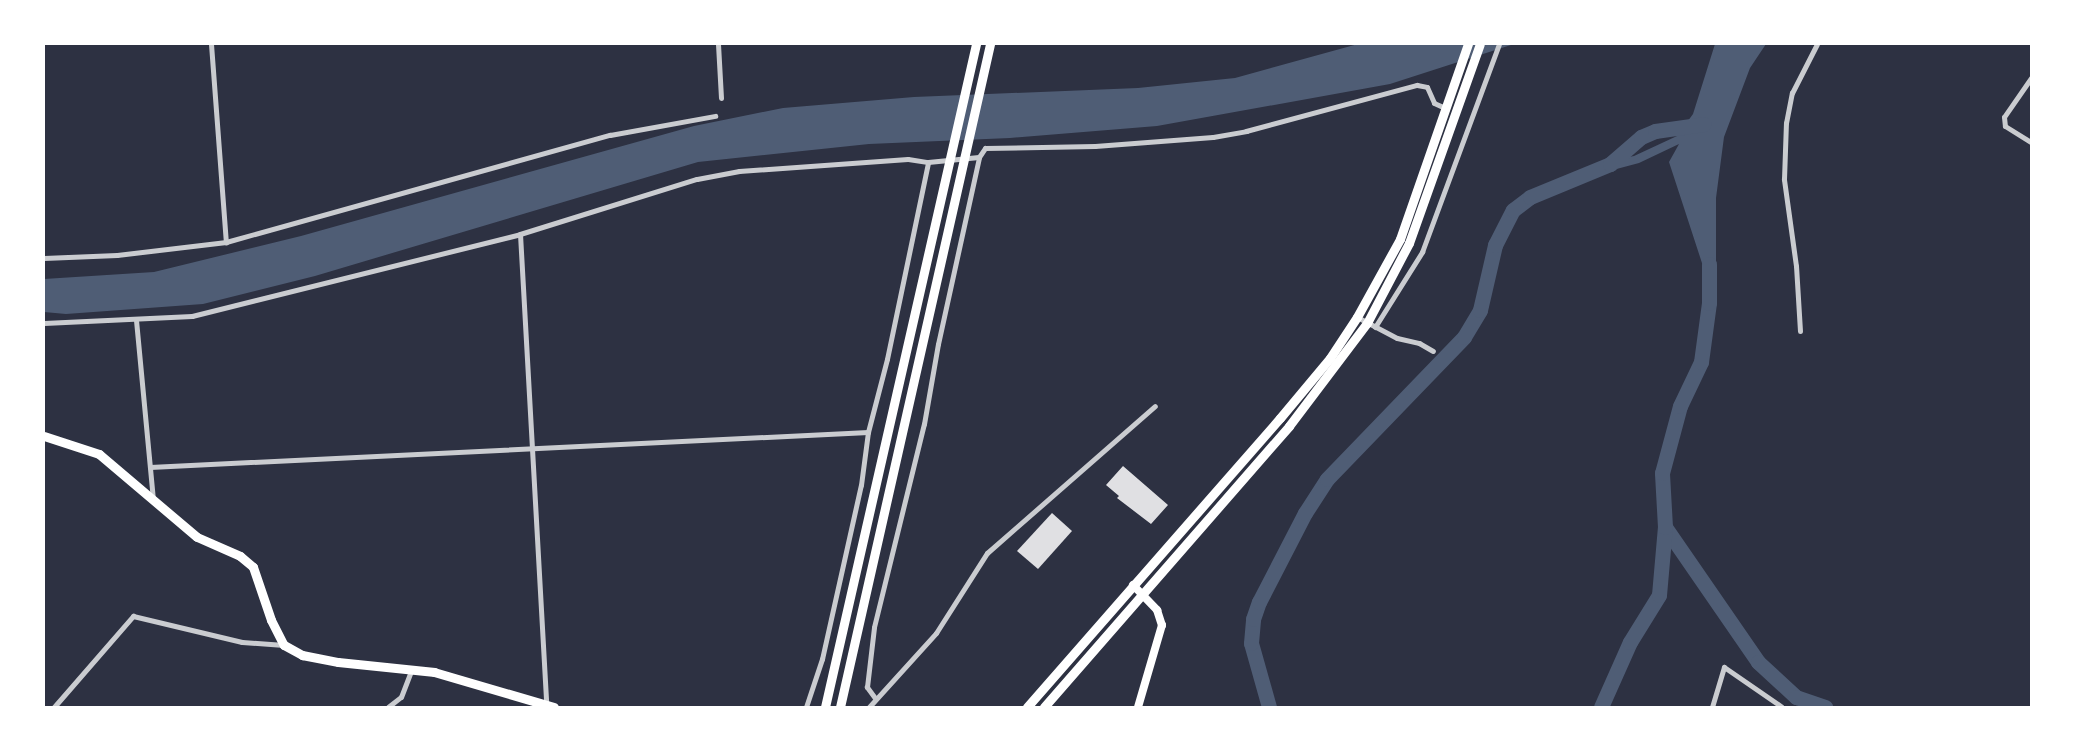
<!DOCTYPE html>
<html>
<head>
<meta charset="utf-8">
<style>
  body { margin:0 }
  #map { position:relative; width:2075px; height:751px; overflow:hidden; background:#2d3142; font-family:Jost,sans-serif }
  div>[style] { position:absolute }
  .water>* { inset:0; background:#4f5d75 }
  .river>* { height:15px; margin:-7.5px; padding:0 7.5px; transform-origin:7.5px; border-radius:7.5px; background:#4f5d75 }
  .building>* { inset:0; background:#e0e0e3 }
  .minor>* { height:5px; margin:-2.5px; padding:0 2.5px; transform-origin:2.5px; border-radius:2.5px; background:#caccd0 }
  .primary>* { height:8px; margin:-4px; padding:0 4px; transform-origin:4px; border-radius:4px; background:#fff }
  .trunk>* { height:9px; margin:-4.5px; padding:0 4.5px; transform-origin:4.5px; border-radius:4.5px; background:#fff }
  .motorway>* { height:9px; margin:-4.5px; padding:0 4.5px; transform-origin:4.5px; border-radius:4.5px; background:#fff }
  span { translate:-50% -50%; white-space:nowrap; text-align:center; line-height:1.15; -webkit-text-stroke:4px #fff; paint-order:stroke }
  .frame { position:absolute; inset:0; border:45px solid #fff; pointer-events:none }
</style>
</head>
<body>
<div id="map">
  <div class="water">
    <i style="clip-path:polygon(1358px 44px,1514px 44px,1390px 84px,1157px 126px,1010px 138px,869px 144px,698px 162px,315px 276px,203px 304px,66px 314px,44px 312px,44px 279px,154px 272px,301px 236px,694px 126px,783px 108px,914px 97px,1138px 88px,1235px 78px)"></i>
    <i style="clip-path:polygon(1715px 44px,1766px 44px,1750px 68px,1724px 137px,1716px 198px,1716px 306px,1669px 162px,1679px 144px,1639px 163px,1594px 175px,1598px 163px,1634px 156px,1677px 136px,1693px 114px)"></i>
  </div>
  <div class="river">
    <i style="left:1665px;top:527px;width:164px;rotate:55.4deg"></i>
    <i style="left:1758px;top:662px;width:52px;rotate:42.6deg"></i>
    <i style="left:1796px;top:697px;width:31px;rotate:19deg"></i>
    <i style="left:1269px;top:707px;width:66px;rotate:-105.7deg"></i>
    <i style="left:1251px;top:643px;width:24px;rotate:-85deg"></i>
    <i style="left:1253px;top:619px;width:18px;rotate:-71deg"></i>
    <i style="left:1259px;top:602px;width:100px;rotate:-62.7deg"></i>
    <i style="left:1305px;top:513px;width:40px;rotate:-57.1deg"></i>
    <i style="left:1327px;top:479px;width:197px;rotate:-46deg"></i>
    <i style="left:1464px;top:337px;width:31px;rotate:-59deg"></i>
    <i style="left:1480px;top:310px;width:67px;rotate:-77deg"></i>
    <i style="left:1495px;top:245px;width:39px;rotate:-63deg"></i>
    <i style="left:1513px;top:210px;width:21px;rotate:-37deg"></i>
    <i style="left:1530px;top:197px;width:87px;rotate:-22.4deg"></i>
    <i style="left:1610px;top:164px;width:41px;rotate:-41.1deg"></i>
    <i style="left:1641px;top:137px;width:15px;rotate:-23deg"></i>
    <i style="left:1655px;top:131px;width:49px;rotate:-8.1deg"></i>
    <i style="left:1601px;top:707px;width:71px;rotate:-66deg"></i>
    <i style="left:1630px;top:642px;width:55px;rotate:-58.3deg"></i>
    <i style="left:1659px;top:595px;width:68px;rotate:-85deg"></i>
    <i style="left:1665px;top:527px;width:54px;rotate:-93.2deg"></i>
    <i style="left:1662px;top:473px;width:69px;rotate:-75deg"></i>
    <i style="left:1680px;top:406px;width:49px;rotate:-64.5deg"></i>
    <i style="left:1701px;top:362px;width:60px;rotate:-82.3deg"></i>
    <i style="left:1709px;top:303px;width:39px;rotate:-90deg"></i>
  </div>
  <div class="building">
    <i style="clip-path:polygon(1123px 466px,1168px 505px,1151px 524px,1117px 498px,1119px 496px,1106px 485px)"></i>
    <i style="clip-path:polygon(1052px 513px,1072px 531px,1038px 569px,1017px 551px)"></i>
  </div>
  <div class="minor">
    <i style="left:211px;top:44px;width:199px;rotate:85.7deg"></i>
    <i style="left:718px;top:44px;width:54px;rotate:86.8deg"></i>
    <i style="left:2031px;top:78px;width:47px;rotate:124.7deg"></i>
    <i style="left:2004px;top:117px;width:9px;rotate:84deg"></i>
    <i style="left:2005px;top:126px;width:31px;rotate:32deg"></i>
    <i style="left:520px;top:234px;width:470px;rotate:86.8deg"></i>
    <i style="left:44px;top:258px;width:73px;rotate:-2.4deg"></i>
    <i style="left:117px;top:255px;width:110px;rotate:-6.8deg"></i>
    <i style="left:226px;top:242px;width:399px;rotate:-15.6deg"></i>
    <i style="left:610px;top:135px;width:107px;rotate:-10.3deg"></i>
    <i style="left:1357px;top:317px;width:45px;rotate:27.7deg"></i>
    <i style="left:1397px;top:338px;width:23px;rotate:13deg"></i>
    <i style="left:1419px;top:343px;width:16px;rotate:30deg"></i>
    <i style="left:136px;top:320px;width:181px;rotate:84.6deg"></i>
    <i style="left:44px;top:323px;width:148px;rotate:-2.7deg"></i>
    <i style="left:192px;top:316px;width:338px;rotate:-14deg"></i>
    <i style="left:520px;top:234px;width:185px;rotate:-17.3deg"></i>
    <i style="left:697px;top:179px;width:43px;rotate:-10.8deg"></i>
    <i style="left:739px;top:171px;width:169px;rotate:-4.1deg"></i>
    <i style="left:908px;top:159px;width:20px;rotate:9deg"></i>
    <i style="left:928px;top:162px;width:51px;rotate:-5.6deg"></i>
    <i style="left:1375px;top:327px;width:89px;rotate:-57.9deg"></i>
    <i style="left:1422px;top:252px;width:222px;rotate:-69.7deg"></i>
    <i style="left:1800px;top:331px;width:65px;rotate:-93.5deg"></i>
    <i style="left:1796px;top:266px;width:88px;rotate:-97.9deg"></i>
    <i style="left:1784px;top:179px;width:56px;rotate:-88deg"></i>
    <i style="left:1786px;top:123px;width:31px;rotate:-79deg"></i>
    <i style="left:1792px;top:93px;width:55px;rotate:-63deg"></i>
    <i style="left:150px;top:467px;width:719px;rotate:-2.79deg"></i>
    <i style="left:875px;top:698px;width:14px;rotate:-126deg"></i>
    <i style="left:867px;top:687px;width:60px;rotate:-83.3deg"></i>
    <i style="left:874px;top:627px;width:209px;rotate:-76.2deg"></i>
    <i style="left:924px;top:424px;width:81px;rotate:-80.1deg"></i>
    <i style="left:938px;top:344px;width:191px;rotate:-77.6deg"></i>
    <i style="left:979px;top:157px;width:11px;rotate:-56deg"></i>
    <i style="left:985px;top:148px;width:110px;rotate:-1deg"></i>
    <i style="left:1095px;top:146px;width:118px;rotate:-4.4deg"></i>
    <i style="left:1213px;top:137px;width:34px;rotate:-10deg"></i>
    <i style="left:1246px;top:131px;width:177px;rotate:-15.1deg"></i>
    <i style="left:1417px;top:85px;width:10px;rotate:11deg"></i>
    <i style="left:1427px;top:87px;width:17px;rotate:66deg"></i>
    <i style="left:1434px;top:103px;width:12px;rotate:24deg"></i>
    <i style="left:54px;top:707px;width:121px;rotate:-49deg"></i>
    <i style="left:133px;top:616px;width:112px;rotate:13.4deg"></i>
    <i style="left:242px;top:642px;width:42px;rotate:4.1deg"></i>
    <i style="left:388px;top:707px;width:16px;rotate:-38deg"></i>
    <i style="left:401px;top:697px;width:30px;rotate:-69deg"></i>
    <i style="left:806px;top:707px;width:51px;rotate:-71.6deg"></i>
    <i style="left:822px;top:659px;width:178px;rotate:-77.4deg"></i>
    <i style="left:861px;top:485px;width:53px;rotate:-82.5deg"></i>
    <i style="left:868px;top:432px;width:75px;rotate:-75.4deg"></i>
    <i style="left:887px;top:359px;width:201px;rotate:-78.2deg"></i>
    <i style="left:869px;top:707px;width:100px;rotate:-47.8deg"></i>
    <i style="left:936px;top:633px;width:95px;rotate:-57.5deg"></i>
    <i style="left:987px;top:553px;width:223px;rotate:-41.2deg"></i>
    <i style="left:1712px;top:707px;width:42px;rotate:-73.3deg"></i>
    <i style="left:1724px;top:667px;width:70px;rotate:34.6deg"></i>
  </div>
  <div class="primary">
    <i style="left:1133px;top:585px;width:35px;rotate:46deg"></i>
    <i style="left:1157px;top:610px;width:16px;rotate:72deg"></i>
    <i style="left:1162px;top:625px;width:85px;rotate:106.3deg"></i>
  </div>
  <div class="trunk">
    <i style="left:44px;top:436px;width:58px;rotate:18.1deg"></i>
    <i style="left:99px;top:454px;width:128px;rotate:40.3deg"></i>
    <i style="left:197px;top:537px;width:47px;rotate:23.8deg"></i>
    <i style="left:240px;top:556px;width:17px;rotate:40deg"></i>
    <i style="left:253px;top:567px;width:56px;rotate:71.2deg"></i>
    <i style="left:271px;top:620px;width:28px;rotate:63deg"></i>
    <i style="left:284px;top:645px;width:21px;rotate:29deg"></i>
    <i style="left:302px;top:655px;width:37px;rotate:11deg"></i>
    <i style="left:338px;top:662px;width:97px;rotate:5.9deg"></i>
    <i style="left:434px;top:672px;width:125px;rotate:16.3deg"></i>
    <i style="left:1027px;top:707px;width:384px;rotate:-48.8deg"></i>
    <i style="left:1280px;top:418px;width:78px;rotate:-50.2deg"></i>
    <i style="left:1330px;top:358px;width:49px;rotate:-56.6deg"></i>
    <i style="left:1357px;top:317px;width:89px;rotate:-61.1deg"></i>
    <i style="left:1400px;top:239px;width:207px;rotate:-70.8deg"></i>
    <i style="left:1044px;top:707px;width:373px;rotate:-48.9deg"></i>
    <i style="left:1289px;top:426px;width:129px;rotate:-52.9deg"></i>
    <i style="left:1367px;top:323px;width:90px;rotate:-62.3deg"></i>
    <i style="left:1409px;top:243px;width:211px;rotate:-70.4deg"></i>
  </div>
  <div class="motorway">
    <i style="left:825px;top:707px;width:680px;rotate:-77.17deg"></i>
    <i style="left:840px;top:707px;width:680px;rotate:-77.25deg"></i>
  </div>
  <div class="frame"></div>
</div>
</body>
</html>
